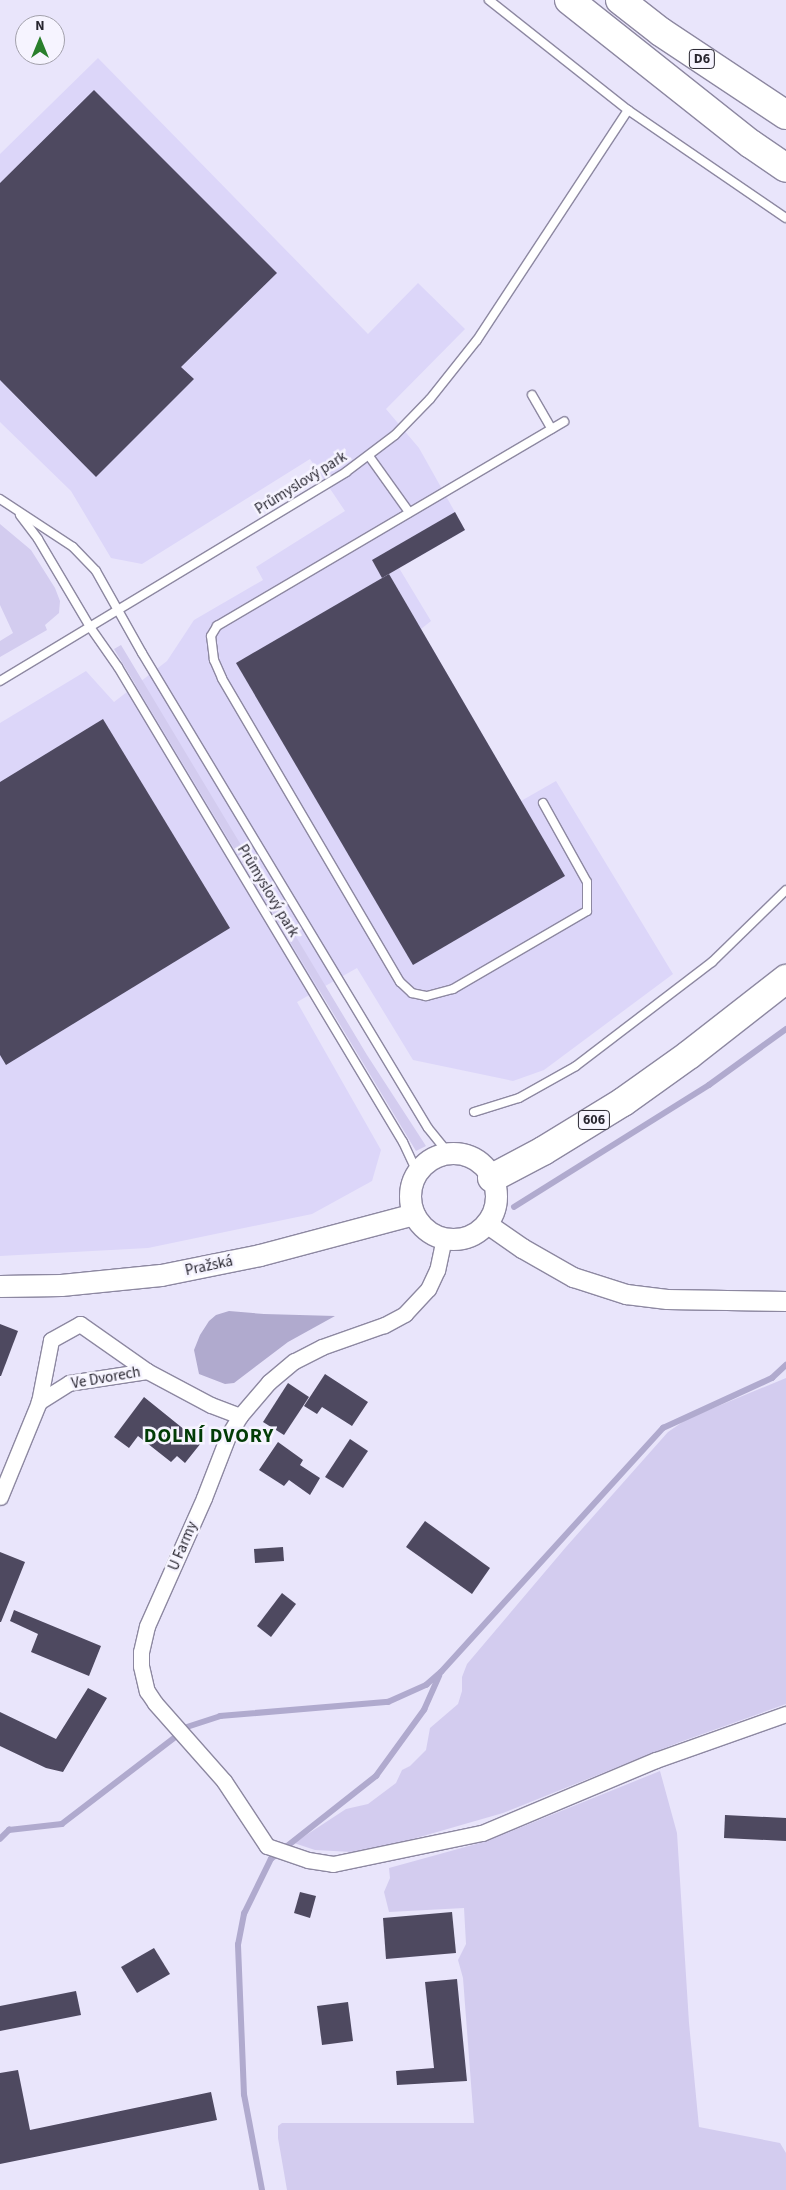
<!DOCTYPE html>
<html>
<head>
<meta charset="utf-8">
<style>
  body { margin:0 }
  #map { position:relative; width:786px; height:2190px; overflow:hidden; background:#e9e5fb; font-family:"Source Sans 3",sans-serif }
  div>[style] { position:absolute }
  .built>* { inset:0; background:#dcd6f9 }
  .green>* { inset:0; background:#d3ccef }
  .water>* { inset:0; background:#b0aace }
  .stream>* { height:5.5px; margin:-2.75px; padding:0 2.75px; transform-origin:2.75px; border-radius:2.75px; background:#b0aace }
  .building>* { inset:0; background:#4e4960 }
  .roads { filter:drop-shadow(1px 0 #8d88a1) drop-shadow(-1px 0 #8d88a1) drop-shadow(0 1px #8d88a1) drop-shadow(0 -1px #8d88a1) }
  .service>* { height:8px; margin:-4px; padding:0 4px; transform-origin:4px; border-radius:4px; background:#fff }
  .minor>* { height:15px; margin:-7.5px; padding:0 7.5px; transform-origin:7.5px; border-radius:7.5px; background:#fff }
  .tertiary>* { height:19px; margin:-9.5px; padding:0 9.5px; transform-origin:9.5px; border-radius:9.5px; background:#fff }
  .secondary>* { height:21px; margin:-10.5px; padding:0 10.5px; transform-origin:10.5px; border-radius:10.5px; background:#fff }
  .secondary>.ring { margin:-10.5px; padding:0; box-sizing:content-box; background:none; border:21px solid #fff; border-radius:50% }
  .motorway>* { height:28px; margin:-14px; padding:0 14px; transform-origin:14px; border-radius:14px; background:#fff }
  span { translate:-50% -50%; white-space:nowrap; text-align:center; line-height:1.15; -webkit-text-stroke:5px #f6f4ff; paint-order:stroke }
  .shield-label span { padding:1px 4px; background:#f6f4ff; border:1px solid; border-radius:4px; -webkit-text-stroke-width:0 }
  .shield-label { font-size:14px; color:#27252f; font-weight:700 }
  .street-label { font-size:15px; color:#27252f }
  .district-label { font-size:20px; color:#023c06; font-weight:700; letter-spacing:1px }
  .north { position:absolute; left:15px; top:15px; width:50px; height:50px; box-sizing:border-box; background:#f6f4ff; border:1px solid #a3a1ac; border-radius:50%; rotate:0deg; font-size:14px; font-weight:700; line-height:20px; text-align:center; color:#27252f }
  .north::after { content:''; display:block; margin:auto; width:18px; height:22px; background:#297e2c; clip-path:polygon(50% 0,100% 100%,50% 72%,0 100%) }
</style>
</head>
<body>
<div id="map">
  <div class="built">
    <i style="clip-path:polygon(98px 58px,368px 334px,418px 283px,465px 329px,386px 409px,419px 448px,465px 530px,399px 568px,431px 621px,421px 629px,521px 801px,556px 781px,673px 974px,544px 1070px,513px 1081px,413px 1060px,357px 968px,297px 1002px,381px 1150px,372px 1181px,312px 1214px,148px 1248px,0 1256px,0 723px,86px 671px,114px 702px,167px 661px,194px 620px,263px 580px,256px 567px,345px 511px,310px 459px,142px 564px,111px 558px,71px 491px,0 422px,0 154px)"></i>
  </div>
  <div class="green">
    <i style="clip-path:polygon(0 524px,31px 550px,55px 588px,60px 601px,59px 613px,45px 625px,47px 630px,0 657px,0 641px,13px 633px,0 605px)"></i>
    <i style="clip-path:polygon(121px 645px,367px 1055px,426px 1146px,416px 1151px,114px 649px)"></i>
    <i style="clip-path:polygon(786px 1378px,786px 1704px,680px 1742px,503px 1813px,378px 1849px,352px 1852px,315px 1850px,294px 1843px,346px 1809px,368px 1804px,396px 1783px,402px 1770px,410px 1766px,426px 1750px,430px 1728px,458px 1704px,462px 1691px,462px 1677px,467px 1664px,566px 1547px,668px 1432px,687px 1419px)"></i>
    <i style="clip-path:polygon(660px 1771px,677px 1833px,689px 2023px,699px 2127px,780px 2143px,786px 2153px,786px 2190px,287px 2190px,278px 2138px,278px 2126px,282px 2123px,474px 2123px,463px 1978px,458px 1960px,466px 1944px,464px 1908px,389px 1912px,384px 1892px,390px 1878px,389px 1868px,487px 1841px)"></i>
  </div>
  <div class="water">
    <i style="clip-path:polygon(229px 1311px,264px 1314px,335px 1316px,288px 1342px,234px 1383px,225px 1384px,199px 1374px,194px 1350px,200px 1335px,209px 1321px,216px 1315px)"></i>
  </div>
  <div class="stream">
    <i style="left:514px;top:1207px;width:230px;rotate:-32deg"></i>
    <i style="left:709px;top:1085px;width:95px;rotate:-36deg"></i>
    <i style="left:187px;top:1727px;width:35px;rotate:-18deg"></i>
    <i style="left:220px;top:1716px;width:169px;rotate:-4.8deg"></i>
    <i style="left:388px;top:1702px;width:42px;rotate:-24.1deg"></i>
    <i style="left:426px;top:1685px;width:20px;rotate:-41deg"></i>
    <i style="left:441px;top:1672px;width:330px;rotate:-47.7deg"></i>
    <i style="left:663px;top:1428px;width:120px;rotate:-24.6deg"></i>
    <i style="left:772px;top:1378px;width:19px;rotate:-43deg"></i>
    <i style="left:0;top:1839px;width:13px;rotate:-45deg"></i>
    <i style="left:9px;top:1830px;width:53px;rotate:-6.5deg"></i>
    <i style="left:62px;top:1824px;width:141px;rotate:-37.5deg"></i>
    <i style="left:262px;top:2190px;width:97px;rotate:-100.7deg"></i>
    <i style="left:244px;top:2095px;width:150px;rotate:-92.3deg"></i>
    <i style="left:238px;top:1945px;width:32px;rotate:-79deg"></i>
    <i style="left:244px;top:1914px;width:61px;rotate:-63.9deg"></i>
    <i style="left:271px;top:1859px;width:134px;rotate:-38.3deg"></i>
    <i style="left:376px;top:1776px;width:82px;rotate:-54deg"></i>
    <i style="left:424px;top:1710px;width:37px;rotate:-66deg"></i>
  </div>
  <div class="building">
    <i style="clip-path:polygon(94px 90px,277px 273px,181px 367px,194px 379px,96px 477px,0 380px,0 183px)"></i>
    <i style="clip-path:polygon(455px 512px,465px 530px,382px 578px,372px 560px)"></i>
    <i style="clip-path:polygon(389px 574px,565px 876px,413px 965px,236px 663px)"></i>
    <i style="clip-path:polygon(103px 719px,230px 928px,6px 1065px,0 1055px,0 782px)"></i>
    <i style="clip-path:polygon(0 1324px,18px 1331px,1px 1376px,0 1376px)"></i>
    <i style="clip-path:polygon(325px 1374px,368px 1402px,352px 1426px,322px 1407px,317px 1414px,304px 1406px)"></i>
    <i style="clip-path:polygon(288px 1383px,309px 1397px,284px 1435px,263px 1422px)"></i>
    <i style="clip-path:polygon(144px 1397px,201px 1443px,185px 1463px,177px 1456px,171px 1462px,138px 1436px,129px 1448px,114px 1437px)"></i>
    <i style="clip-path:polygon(350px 1439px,368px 1451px,343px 1488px,325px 1477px)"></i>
    <i style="clip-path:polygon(278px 1442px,303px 1460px,300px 1465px,320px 1478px,310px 1495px,289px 1480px,284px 1486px,259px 1470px)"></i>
    <i style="clip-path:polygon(425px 1521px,490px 1568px,472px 1594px,406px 1547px)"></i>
    <i style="clip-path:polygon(283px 1547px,284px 1561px,255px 1563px,254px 1549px)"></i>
    <i style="clip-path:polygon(0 1552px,25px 1562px,1px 1622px,0 1622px)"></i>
    <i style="clip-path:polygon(282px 1593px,296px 1604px,271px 1637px,257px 1626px)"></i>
    <i style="clip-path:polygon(14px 1610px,101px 1646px,89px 1676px,31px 1652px,38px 1634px,10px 1621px)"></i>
    <i style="clip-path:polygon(88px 1688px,107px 1698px,63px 1772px,46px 1768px,0 1746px,0 1712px,56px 1739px)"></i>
    <i style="clip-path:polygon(725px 1815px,786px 1818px,786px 1841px,724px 1838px)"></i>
    <i style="clip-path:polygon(300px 1892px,316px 1896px,310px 1918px,294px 1913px)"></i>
    <i style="clip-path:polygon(452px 1912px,456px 1953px,386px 1959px,383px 1918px)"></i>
    <i style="clip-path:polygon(154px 1948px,170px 1974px,137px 1993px,121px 1967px)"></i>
    <i style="clip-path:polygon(457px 1979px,467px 2081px,397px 2085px,396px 2071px,434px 2068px,425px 1982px)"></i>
    <i style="clip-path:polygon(76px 1991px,81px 2015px,0 2031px,0 2006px)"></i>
    <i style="clip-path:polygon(348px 2002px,353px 2041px,322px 2045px,317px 2006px)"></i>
    <i style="clip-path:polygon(18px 2070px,30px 2130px,211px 2092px,217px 2120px,0 2164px,0 2073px)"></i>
  </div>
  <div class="roads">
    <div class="service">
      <i style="left:489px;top:0;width:177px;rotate:38.4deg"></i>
      <i style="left:628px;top:110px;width:191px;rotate:34.4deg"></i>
      <i style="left:532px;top:395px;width:39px;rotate:60deg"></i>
      <i style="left:369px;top:456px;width:69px;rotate:54.5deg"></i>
      <i style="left:0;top:499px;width:87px;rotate:33.3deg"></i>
      <i style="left:73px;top:547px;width:33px;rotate:46deg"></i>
      <i style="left:96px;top:571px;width:94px;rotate:60.7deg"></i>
      <i style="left:142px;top:653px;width:554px;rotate:58.95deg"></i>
      <i style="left:428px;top:1128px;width:32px;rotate:51deg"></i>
      <i style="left:20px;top:515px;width:30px;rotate:53deg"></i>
      <i style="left:38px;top:539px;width:102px;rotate:59.4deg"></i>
      <i style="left:90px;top:627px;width:49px;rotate:55deg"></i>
      <i style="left:118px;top:667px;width:554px;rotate:59.04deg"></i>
      <i style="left:403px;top:1142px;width:33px;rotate:65deg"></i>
      <i style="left:0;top:681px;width:404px;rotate:-31.1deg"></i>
      <i style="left:346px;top:472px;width:61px;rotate:-37.1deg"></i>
      <i style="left:395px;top:435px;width:50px;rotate:-45.8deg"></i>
      <i style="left:430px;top:399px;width:75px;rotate:-51.5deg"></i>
      <i style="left:477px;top:340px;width:275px;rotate:-56.7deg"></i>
      <i style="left:543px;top:803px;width:90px;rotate:60.9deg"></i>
      <i style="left:587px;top:882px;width:29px;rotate:90deg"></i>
      <i style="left:587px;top:911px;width:155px;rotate:149.8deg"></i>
      <i style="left:453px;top:989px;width:28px;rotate:165deg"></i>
      <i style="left:426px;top:996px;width:14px;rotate:-168deg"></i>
      <i style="left:412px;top:993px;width:16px;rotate:-137deg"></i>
      <i style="left:400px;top:982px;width:352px;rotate:-120.4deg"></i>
      <i style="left:222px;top:678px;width:20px;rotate:-114deg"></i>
      <i style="left:214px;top:660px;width:24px;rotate:-97deg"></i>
      <i style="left:211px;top:636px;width:12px;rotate:-59deg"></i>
      <i style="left:217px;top:626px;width:403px;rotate:-30.5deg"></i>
      <i style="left:474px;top:1112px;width:47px;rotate:-17.3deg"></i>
      <i style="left:519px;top:1098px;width:65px;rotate:-29.3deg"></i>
      <i style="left:576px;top:1066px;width:171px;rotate:-37.4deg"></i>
      <i style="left:712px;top:962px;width:103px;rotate:-44.2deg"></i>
    </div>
    <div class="minor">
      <i style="left:444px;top:1238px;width:33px;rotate:102deg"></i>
      <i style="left:437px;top:1270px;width:21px;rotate:115deg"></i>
      <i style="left:428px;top:1289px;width:34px;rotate:133deg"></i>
      <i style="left:405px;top:1314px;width:24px;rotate:152deg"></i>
      <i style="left:384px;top:1325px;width:66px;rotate:160.5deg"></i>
      <i style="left:322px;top:1347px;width:31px;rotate:153deg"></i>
      <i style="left:294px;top:1361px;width:33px;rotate:140deg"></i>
      <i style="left:269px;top:1382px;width:45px;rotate:130.5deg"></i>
      <i style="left:240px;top:1416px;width:23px;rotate:121deg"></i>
      <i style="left:228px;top:1436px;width:66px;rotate:111.2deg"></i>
      <i style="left:204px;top:1498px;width:140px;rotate:114deg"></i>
      <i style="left:147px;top:1626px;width:27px;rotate:103deg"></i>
      <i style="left:141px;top:1652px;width:14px;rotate:90deg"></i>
      <i style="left:141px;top:1666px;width:26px;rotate:77deg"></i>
      <i style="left:147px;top:1691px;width:14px;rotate:56deg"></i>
      <i style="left:155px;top:1703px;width:104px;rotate:48.5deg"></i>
      <i style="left:224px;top:1781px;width:78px;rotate:56.5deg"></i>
      <i style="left:267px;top:1846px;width:43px;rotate:18.9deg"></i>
      <i style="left:308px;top:1860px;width:25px;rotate:9deg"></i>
      <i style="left:333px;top:1864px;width:152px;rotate:-11.8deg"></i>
      <i style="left:482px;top:1833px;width:189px;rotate:-22.8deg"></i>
      <i style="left:656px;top:1760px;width:138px;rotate:-19.5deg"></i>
      <i style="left:147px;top:1371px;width:79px;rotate:171.3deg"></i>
      <i style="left:69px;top:1383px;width:36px;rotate:148deg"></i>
      <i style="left:39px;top:1402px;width:63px;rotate:-79deg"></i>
      <i style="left:51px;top:1340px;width:33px;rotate:-29deg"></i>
      <i style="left:80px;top:1324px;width:82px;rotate:35deg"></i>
      <i style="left:147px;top:1371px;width:72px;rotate:28deg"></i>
      <i style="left:211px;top:1405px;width:31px;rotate:21deg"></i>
      <i style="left:0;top:1497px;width:103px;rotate:-67.7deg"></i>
    </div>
    <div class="tertiary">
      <i style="left:486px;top:1223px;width:44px;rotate:34.8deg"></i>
      <i style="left:522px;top:1248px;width:59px;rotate:29.6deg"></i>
      <i style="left:573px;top:1277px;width:56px;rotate:17.8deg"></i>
      <i style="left:626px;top:1294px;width:41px;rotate:7deg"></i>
      <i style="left:667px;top:1299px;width:119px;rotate:1deg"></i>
    </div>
    <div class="secondary">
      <i class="ring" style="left:410px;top:1153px;width:65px;height:65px"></i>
      <i style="left:0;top:1286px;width:61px;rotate:-0.9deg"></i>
      <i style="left:61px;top:1285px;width:100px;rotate:-5.7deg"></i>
      <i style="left:161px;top:1275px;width:101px;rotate:-11.4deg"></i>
      <i style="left:260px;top:1255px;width:159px;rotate:-14.9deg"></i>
    </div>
    <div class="motorway">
      <i style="left:569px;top:0;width:232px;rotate:38.4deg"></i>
      <i style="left:751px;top:144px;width:42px;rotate:34.4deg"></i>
      <i style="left:620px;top:0;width:52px;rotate:38deg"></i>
      <i style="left:661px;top:32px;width:150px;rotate:33.6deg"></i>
      <i style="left:492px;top:1178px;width:58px;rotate:-27.9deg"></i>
      <i style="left:543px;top:1151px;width:94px;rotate:-31.5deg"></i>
      <i style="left:623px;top:1102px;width:82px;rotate:-35.6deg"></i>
      <i style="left:690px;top:1054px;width:122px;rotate:-38deg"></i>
    </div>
  </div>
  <div class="shield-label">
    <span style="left:702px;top:59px">D6</span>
    <span style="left:594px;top:1120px">606</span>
  </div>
  <div class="street-label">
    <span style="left:301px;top:483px;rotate:-32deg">Průmyslový park</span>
    <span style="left:268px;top:891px;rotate:59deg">Průmyslový park</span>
    <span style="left:209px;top:1266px;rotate:-12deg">Pražská</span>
    <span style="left:106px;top:1378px;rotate:-10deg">Ve Dvorech</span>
    <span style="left:183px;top:1546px;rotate:-67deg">U Farmy</span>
  </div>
  <div class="district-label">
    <span style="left:209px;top:1436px">DOLNÍ DVORY</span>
  </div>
  <div class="north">N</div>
</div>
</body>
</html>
